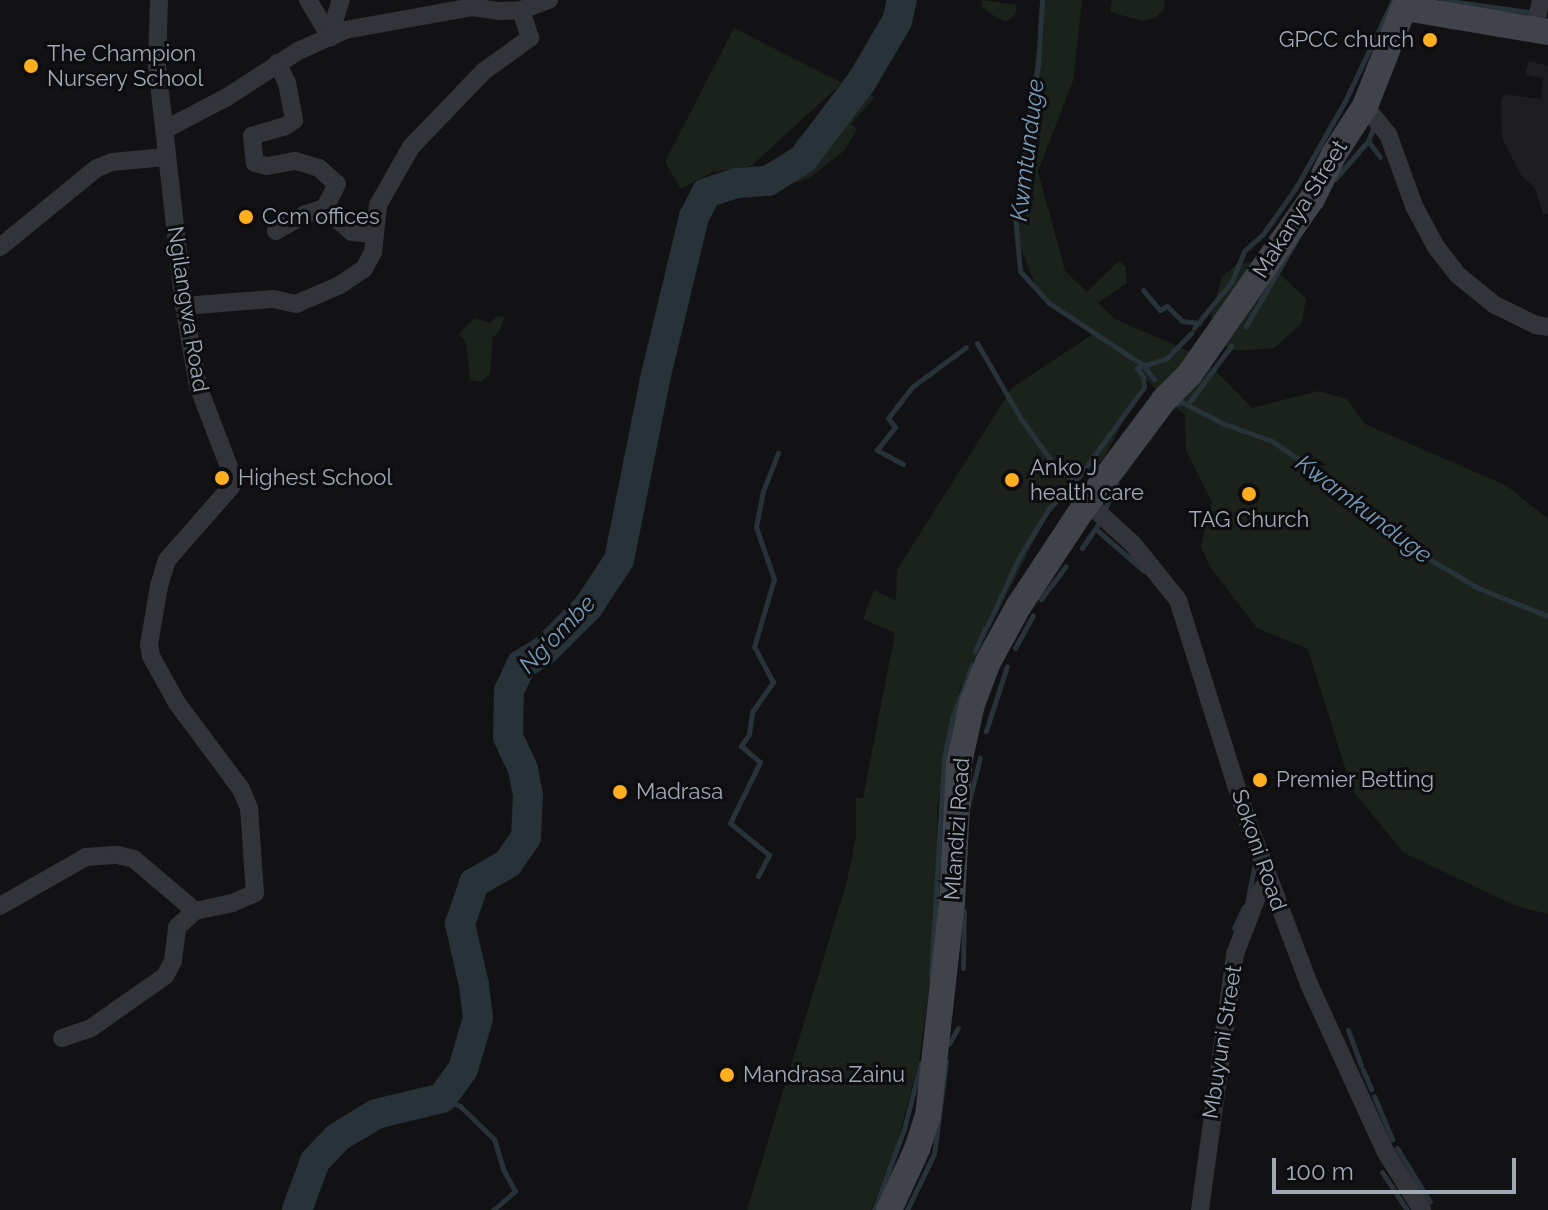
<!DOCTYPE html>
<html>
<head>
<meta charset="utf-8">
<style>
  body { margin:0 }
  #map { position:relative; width:1548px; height:1210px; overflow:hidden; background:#121214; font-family:Raleway,sans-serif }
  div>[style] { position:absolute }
  .built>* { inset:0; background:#1e1e21 }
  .green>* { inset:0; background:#1a221b }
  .stream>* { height:5px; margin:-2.5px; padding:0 2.5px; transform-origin:2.5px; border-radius:2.5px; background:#283239 }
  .river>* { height:30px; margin:-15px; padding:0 15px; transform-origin:15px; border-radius:15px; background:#283239 }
  .street>* { height:18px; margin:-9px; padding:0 9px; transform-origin:9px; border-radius:9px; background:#333439 }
  .secondary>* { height:26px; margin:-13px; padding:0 13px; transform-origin:13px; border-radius:13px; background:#41434a }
  .dots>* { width:22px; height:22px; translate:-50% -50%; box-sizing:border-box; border:4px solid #0d0d0f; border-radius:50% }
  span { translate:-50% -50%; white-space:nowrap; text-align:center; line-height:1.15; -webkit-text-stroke:6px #0d0d0f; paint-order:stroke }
  .poi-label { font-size:22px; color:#a2a9b6 }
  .right { translate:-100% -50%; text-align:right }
  .left { translate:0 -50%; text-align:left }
  .street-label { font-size:22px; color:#a2a9b6 }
  .water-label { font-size:24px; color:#7699b5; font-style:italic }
  .scale { position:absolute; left:1272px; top:1158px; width:244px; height:36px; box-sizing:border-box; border:4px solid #a2a9b6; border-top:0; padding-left:10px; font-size:24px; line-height:28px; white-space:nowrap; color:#a2a9b6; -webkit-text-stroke:6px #0d0d0f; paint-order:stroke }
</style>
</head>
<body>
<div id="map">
  <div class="built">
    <i style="clip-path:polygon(1529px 61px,1548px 66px,1548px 214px,1543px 214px,1535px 188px,1521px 175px,1502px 138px,1501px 102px,1505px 94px,1541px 99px,1543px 78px,1525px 75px)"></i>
  </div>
  <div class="green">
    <i style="clip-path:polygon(982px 0,1017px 5px,1015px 14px,1006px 22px,997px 18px,982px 7px)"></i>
    <i style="clip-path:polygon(1043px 0,1082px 0,1073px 81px,1038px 171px,1065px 271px,1087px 292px,1119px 261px,1126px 267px,1127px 283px,1098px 303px,1115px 319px,1202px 357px,1252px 408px,1318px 391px,1347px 399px,1365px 424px,1507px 486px,1548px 519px,1548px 914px,1516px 906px,1404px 853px,1352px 790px,1308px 649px,1257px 628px,1211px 568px,1201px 547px,1212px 502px,1186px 450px,1185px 415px,1145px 379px,1104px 458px,1056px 497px,960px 688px,937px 807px,939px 914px,919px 1063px,896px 1146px,871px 1210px,747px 1210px,847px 881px,856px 836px,856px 798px,863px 798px,895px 633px,863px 619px,874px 590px,896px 601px,897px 570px,1012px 388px,1093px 334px,1038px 292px,1014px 230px)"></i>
    <i style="clip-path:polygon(1112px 0,1165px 0,1164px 9px,1155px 18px,1142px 21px,1110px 12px)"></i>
    <i style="clip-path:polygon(734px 28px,842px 83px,751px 166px,712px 172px,681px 189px,665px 162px)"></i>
    <i style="clip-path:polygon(851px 86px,875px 97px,851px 124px,857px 129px,845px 150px,809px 178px,795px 183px,783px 170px,797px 139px,815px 126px,821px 131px)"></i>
    <i style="clip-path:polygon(1266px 261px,1306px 299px,1302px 323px,1274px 348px,1236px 351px,1222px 345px,1211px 316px,1222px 277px,1237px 264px)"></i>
    <i style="clip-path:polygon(498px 316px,505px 317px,498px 333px,493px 337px,490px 374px,481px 382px,470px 380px,466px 343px,459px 334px,474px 318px,490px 323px)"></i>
  </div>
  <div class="stream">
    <i style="left:1042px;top:0;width:65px;rotate:93.5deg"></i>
    <i style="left:1038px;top:65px;width:152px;rotate:98.7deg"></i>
    <i style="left:1015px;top:215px;width:56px;rotate:84.9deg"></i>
    <i style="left:1020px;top:271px;width:43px;rotate:47.8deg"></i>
    <i style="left:1049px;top:303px;width:113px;rotate:33.4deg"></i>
    <i style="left:1143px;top:365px;width:18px;rotate:52deg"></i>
    <i style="left:1442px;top:0;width:87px;rotate:7.9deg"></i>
    <i style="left:1368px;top:141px;width:20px;rotate:53deg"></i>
    <i style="left:1335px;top:179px;width:50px;rotate:-49deg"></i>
    <i style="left:1368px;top:141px;width:16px;rotate:-68deg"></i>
    <i style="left:1143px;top:290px;width:26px;rotate:50deg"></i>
    <i style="left:1160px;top:310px;width:8px;rotate:-30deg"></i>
    <i style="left:1167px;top:306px;width:21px;rotate:45deg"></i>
    <i style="left:1182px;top:321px;width:17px;rotate:7deg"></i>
    <i style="left:1246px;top:326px;width:99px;rotate:-59.8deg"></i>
    <i style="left:1194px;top:328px;width:60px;rotate:-51deg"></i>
    <i style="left:1232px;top:281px;width:32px;rotate:-68deg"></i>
    <i style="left:1244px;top:251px;width:25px;rotate:-42deg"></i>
    <i style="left:1263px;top:234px;width:55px;rotate:-54.6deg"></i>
    <i style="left:1295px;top:189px;width:101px;rotate:-60.4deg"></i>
    <i style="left:1345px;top:101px;width:112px;rotate:-64.6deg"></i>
    <i style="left:977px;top:343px;width:88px;rotate:59.9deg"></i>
    <i style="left:1021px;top:419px;width:63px;rotate:54deg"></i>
    <i style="left:1058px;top:470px;width:21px;rotate:29deg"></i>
    <i style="left:1177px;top:404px;width:4px;rotate:-45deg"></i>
    <i style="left:1180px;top:401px;width:47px;rotate:27.6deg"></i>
    <i style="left:1222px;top:423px;width:53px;rotate:19.8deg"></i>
    <i style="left:1272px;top:441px;width:101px;rotate:34.9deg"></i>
    <i style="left:1355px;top:499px;width:69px;rotate:42deg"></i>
    <i style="left:1406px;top:545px;width:84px;rotate:30.8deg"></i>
    <i style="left:1478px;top:588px;width:75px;rotate:21.8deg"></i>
    <i style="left:1187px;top:405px;width:74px;rotate:-53.3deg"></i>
    <i style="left:903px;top:464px;width:30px;rotate:-152deg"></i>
    <i style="left:877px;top:450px;width:29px;rotate:-52deg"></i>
    <i style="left:895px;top:427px;width:11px;rotate:-128deg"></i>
    <i style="left:888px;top:418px;width:39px;rotate:-52deg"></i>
    <i style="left:912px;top:387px;width:67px;rotate:-36.5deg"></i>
    <i style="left:1078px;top:478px;width:112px;rotate:-54deg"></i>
    <i style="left:1144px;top:387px;width:10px;rotate:-96deg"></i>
    <i style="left:1143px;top:377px;width:11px;rotate:-124deg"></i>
    <i style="left:1137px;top:368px;width:32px;rotate:-18deg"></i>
    <i style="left:1167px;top:358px;width:35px;rotate:-46deg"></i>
    <i style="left:1104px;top:511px;width:30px;rotate:-66deg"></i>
    <i style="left:1097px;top:530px;width:62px;rotate:41.1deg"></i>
    <i style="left:1082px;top:548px;width:32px;rotate:-56deg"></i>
    <i style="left:1041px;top:599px;width:41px;rotate:-52.9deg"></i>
    <i style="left:987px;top:626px;width:77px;rotate:-64.8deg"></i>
    <i style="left:1020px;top:556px;width:54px;rotate:-58.7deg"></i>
    <i style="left:1048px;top:510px;width:31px;rotate:-48deg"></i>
    <i style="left:1015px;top:648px;width:37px;rotate:-61deg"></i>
    <i style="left:975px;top:651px;width:24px;rotate:-66deg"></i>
    <i style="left:986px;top:731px;width:68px;rotate:-72.1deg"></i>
    <i style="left:968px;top:806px;width:50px;rotate:-76.2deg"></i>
    <i style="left:758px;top:876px;width:24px;rotate:-62deg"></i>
    <i style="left:769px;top:855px;width:50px;rotate:-140.6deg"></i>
    <i style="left:730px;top:823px;width:68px;rotate:-63.8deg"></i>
    <i style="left:760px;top:762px;width:25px;rotate:-140deg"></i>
    <i style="left:741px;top:746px;width:14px;rotate:-56deg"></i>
    <i style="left:749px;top:734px;width:22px;rotate:-82deg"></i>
    <i style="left:752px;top:712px;width:37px;rotate:-55deg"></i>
    <i style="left:773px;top:682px;width:40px;rotate:-118deg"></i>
    <i style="left:754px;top:647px;width:71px;rotate:-73.6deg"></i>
    <i style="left:774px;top:579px;width:55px;rotate:-109.1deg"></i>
    <i style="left:756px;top:527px;width:37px;rotate:-79deg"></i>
    <i style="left:763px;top:491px;width:41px;rotate:-68.5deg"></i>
    <i style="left:1248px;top:898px;width:38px;rotate:-79deg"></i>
    <i style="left:1234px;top:928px;width:23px;rotate:-65deg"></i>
    <i style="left:963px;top:968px;width:57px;rotate:-89deg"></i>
    <i style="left:931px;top:977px;width:220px;rotate:-86.6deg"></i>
    <i style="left:944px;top:757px;width:39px;rotate:-78deg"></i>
    <i style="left:952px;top:719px;width:58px;rotate:-69.7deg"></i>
    <i style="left:1348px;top:1030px;width:38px;rotate:70deg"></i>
    <i style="left:949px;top:1044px;width:18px;rotate:-61deg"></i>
    <i style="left:1363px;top:1070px;width:21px;rotate:67deg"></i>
    <i style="left:1374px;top:1096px;width:47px;rotate:67.3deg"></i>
    <i style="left:442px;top:1098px;width:20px;rotate:24deg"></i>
    <i style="left:460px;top:1106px;width:47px;rotate:44.1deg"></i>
    <i style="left:494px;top:1139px;width:34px;rotate:73deg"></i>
    <i style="left:504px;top:1171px;width:23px;rotate:61deg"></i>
    <i style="left:515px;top:1191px;width:29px;rotate:139deg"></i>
    <i style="left:1397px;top:1148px;width:63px;rotate:58.6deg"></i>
    <i style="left:1382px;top:1172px;width:45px;rotate:56.7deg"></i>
    <i style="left:874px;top:1210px;width:86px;rotate:-69.7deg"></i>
    <i style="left:904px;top:1129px;width:68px;rotate:-75.6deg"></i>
    <i style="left:907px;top:1210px;width:62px;rotate:-64.3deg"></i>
    <i style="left:934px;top:1154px;width:93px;rotate:-82.6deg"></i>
  </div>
  <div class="river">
    <i style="left:297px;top:1210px;width:52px;rotate:-69.8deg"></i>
    <i style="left:315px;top:1161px;width:33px;rotate:-46deg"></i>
    <i style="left:338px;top:1137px;width:44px;rotate:-31.2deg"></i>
    <i style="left:376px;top:1114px;width:68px;rotate:-13.6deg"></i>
    <i style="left:442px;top:1098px;width:36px;rotate:-54deg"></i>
    <i style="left:463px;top:1069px;width:53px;rotate:-73.6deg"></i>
    <i style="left:478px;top:1018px;width:33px;rotate:-97deg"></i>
    <i style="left:474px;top:985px;width:63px;rotate:-102.9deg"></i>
    <i style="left:460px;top:924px;width:43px;rotate:-71.1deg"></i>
    <i style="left:474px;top:883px;width:39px;rotate:-30deg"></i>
    <i style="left:508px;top:863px;width:32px;rotate:-55deg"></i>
    <i style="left:526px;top:837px;width:42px;rotate:-87.3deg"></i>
    <i style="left:528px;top:795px;width:26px;rotate:-101deg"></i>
    <i style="left:523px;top:769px;width:35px;rotate:-115deg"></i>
    <i style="left:508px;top:737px;width:46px;rotate:-88.8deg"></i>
    <i style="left:509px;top:691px;width:29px;rotate:-65deg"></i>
    <i style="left:521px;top:665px;width:28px;rotate:-32deg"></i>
    <i style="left:545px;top:650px;width:61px;rotate:-45deg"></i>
    <i style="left:588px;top:607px;width:56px;rotate:-56.6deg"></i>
    <i style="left:619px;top:560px;width:189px;rotate:-78.7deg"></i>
    <i style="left:656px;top:375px;width:163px;rotate:-76.5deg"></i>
    <i style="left:694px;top:217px;width:27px;rotate:-63deg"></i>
    <i style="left:706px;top:193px;width:33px;rotate:-18deg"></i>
    <i style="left:737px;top:183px;width:31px;rotate:-4deg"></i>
    <i style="left:768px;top:181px;width:41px;rotate:-32.2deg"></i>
    <i style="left:803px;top:159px;width:98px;rotate:-52.9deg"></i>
    <i style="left:862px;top:81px;width:69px;rotate:-59.7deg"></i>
    <i style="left:897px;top:21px;width:22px;rotate:-77deg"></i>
  </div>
  <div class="street">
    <i style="left:308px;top:0;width:44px;rotate:58.8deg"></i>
    <i style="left:1534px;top:29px;width:30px;rotate:-76deg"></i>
    <i style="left:330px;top:35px;width:37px;rotate:-73deg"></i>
    <i style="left:277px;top:63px;width:22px;rotate:63deg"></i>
    <i style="left:287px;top:83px;width:38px;rotate:79deg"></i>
    <i style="left:294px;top:120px;width:10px;rotate:143deg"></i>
    <i style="left:286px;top:126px;width:35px;rotate:164deg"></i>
    <i style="left:252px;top:136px;width:27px;rotate:84deg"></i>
    <i style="left:255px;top:163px;width:12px;rotate:14deg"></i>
    <i style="left:267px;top:166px;width:29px;rotate:-10deg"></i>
    <i style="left:296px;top:161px;width:24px;rotate:17deg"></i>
    <i style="left:319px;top:168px;width:24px;rotate:42deg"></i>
    <i style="left:337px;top:184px;width:27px;rotate:117deg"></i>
    <i style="left:1365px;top:106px;width:36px;rotate:51deg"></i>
    <i style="left:1388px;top:134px;width:77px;rotate:70.1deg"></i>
    <i style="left:1414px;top:206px;width:47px;rotate:61.8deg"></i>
    <i style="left:1436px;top:247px;width:37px;rotate:52deg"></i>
    <i style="left:1459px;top:276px;width:46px;rotate:38.9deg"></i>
    <i style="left:1495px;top:305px;width:46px;rotate:26deg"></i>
    <i style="left:1536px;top:325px;width:12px;rotate:9deg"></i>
    <i style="left:166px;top:129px;width:69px;rotate:-27.7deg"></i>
    <i style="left:227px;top:97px;width:85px;rotate:-32.9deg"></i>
    <i style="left:298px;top:51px;width:51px;rotate:-24.1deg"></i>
    <i style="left:345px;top:30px;width:130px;rotate:-10.2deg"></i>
    <i style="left:473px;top:7px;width:25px;rotate:9deg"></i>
    <i style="left:498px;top:11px;width:23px;rotate:-2deg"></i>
    <i style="left:521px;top:10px;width:30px;rotate:-20deg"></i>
    <i style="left:276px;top:231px;width:34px;rotate:-30deg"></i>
    <i style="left:306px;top:214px;width:20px;rotate:-18deg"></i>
    <i style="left:325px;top:208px;width:36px;rotate:42deg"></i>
    <i style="left:352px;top:232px;width:22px;rotate:5deg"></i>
    <i style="left:0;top:247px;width:125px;rotate:-39.2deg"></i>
    <i style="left:97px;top:168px;width:16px;rotate:-22deg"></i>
    <i style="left:112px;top:162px;width:54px;rotate:-5.3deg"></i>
    <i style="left:184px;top:306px;width:89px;rotate:-4.5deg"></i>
    <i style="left:273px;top:299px;width:24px;rotate:12deg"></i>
    <i style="left:296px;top:304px;width:48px;rotate:-23.4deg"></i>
    <i style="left:340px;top:285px;width:29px;rotate:-34deg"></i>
    <i style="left:364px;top:269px;width:19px;rotate:-62deg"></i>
    <i style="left:373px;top:252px;width:47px;rotate:-83.9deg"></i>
    <i style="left:378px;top:205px;width:67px;rotate:-60.4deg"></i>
    <i style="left:411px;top:147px;width:105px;rotate:-46.2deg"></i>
    <i style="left:484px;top:71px;width:57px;rotate:-35.7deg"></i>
    <i style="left:530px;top:38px;width:29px;rotate:-108deg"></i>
    <i style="left:1088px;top:503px;width:61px;rotate:42.3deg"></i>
    <i style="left:1133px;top:544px;width:72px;rotate:51.2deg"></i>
    <i style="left:1178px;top:600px;width:231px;rotate:72.6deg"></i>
    <i style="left:1247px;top:820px;width:175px;rotate:69.3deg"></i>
    <i style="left:1309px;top:984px;width:183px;rotate:65.5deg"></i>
    <i style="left:1385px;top:1151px;width:70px;rotate:57.9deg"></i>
    <i style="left:0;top:906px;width:99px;rotate:-29.7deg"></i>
    <i style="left:86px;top:857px;width:31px;rotate:-4deg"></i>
    <i style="left:117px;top:855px;width:17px;rotate:13deg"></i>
    <i style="left:134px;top:859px;width:80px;rotate:40.4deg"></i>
    <i style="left:62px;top:1038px;width:31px;rotate:-19deg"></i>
    <i style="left:91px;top:1028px;width:90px;rotate:-35.1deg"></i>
    <i style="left:165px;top:976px;width:17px;rotate:-62deg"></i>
    <i style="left:173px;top:961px;width:34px;rotate:-83deg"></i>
    <i style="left:177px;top:927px;width:24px;rotate:-42deg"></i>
    <i style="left:195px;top:911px;width:38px;rotate:-12deg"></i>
    <i style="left:232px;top:903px;width:25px;rotate:-23deg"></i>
    <i style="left:255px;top:893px;width:85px;rotate:-94deg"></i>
    <i style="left:249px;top:808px;width:21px;rotate:-113deg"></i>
    <i style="left:241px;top:789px;width:107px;rotate:-126.7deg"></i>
    <i style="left:177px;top:703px;width:54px;rotate:-119deg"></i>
    <i style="left:151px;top:656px;width:11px;rotate:-100deg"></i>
    <i style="left:149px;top:645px;width:60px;rotate:-80.4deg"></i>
    <i style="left:159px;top:586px;width:27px;rotate:-73deg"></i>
    <i style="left:167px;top:560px;width:97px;rotate:-48.8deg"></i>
    <i style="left:231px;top:487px;width:15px;rotate:-90deg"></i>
    <i style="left:231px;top:472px;width:92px;rotate:-111deg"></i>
    <i style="left:198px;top:386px;width:81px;rotate:-99.9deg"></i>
    <i style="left:184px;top:306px;width:242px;rotate:-96.4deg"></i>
    <i style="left:157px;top:66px;width:66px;rotate:-88.3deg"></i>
    <i style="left:1200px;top:1210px;width:258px;rotate:-82.2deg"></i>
    <i style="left:1235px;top:954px;width:61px;rotate:-68.9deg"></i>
    <i style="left:1257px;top:897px;width:20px;rotate:-57deg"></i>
  </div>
  <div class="secondary">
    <i style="left:1405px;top:8px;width:145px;rotate:9.5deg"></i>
    <i style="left:889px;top:1210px;width:67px;rotate:-65.3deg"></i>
    <i style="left:917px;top:1149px;width:35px;rotate:-72deg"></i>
    <i style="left:928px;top:1116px;width:214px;rotate:-83.6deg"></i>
    <i style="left:952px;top:903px;width:140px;rotate:-87.1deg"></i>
    <i style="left:959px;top:763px;width:60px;rotate:-77.6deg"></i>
    <i style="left:972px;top:704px;width:45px;rotate:-69.1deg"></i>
    <i style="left:988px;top:662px;width:63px;rotate:-61.4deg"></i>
    <i style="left:1018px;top:607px;width:120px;rotate:-56.6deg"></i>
    <i style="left:1084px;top:507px;width:134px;rotate:-53.2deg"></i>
    <i style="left:1164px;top:400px;width:35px;rotate:-45deg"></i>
    <i style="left:1189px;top:375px;width:215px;rotate:-55.1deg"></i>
    <i style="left:1312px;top:199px;width:50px;rotate:-63.9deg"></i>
    <i style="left:1334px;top:154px;width:57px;rotate:-57.1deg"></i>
    <i style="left:1365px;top:106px;width:114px;rotate:-68.4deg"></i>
  </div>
  <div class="dots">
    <i style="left:1430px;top:40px;background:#ffae1f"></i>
    <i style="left:31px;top:66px;background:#ffae1f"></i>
    <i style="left:246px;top:217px;background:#ffae1f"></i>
    <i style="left:222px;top:478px;background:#ffae1f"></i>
    <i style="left:1012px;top:480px;background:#ffae1f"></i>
    <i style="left:1249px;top:494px;background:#ffae1f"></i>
    <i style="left:1260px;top:780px;background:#ffae1f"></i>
    <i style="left:620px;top:792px;background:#ffae1f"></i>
    <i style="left:727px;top:1075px;background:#ffae1f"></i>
  </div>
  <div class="poi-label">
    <span class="right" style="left:1414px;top:40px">GPCC church</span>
    <span class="left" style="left:47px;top:66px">The Champion<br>Nursery School</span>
    <span class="left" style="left:262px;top:217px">Ccm offices</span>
    <span class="left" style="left:1030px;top:480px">Anko J<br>health care</span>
    <span class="left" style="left:238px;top:478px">Highest School</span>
    <span style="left:1249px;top:520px">TAG Church</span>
    <span class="left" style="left:1276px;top:780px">Premier Betting</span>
    <span class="left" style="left:636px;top:792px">Madrasa</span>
    <span class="left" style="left:743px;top:1075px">Mandrasa Zainu</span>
  </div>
  <div class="street-label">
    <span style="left:1300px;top:209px;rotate:-58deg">Makanya Street</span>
    <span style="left:188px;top:309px;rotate:81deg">Ngilangwa Road</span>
    <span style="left:957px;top:829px;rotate:-86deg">Mlandizi Road</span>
    <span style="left:1259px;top:850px;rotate:71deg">Sokoni Road</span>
    <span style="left:1222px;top:1042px;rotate:-81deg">Mbuyuni Street</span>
  </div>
  <div class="water-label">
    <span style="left:1027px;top:150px;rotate:-83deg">Kwmtunduge</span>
    <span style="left:1364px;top:509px;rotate:37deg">Kwamkunduge</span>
    <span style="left:557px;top:634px;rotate:-46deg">Ng'ombe</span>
  </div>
  <div class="scale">100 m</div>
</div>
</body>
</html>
